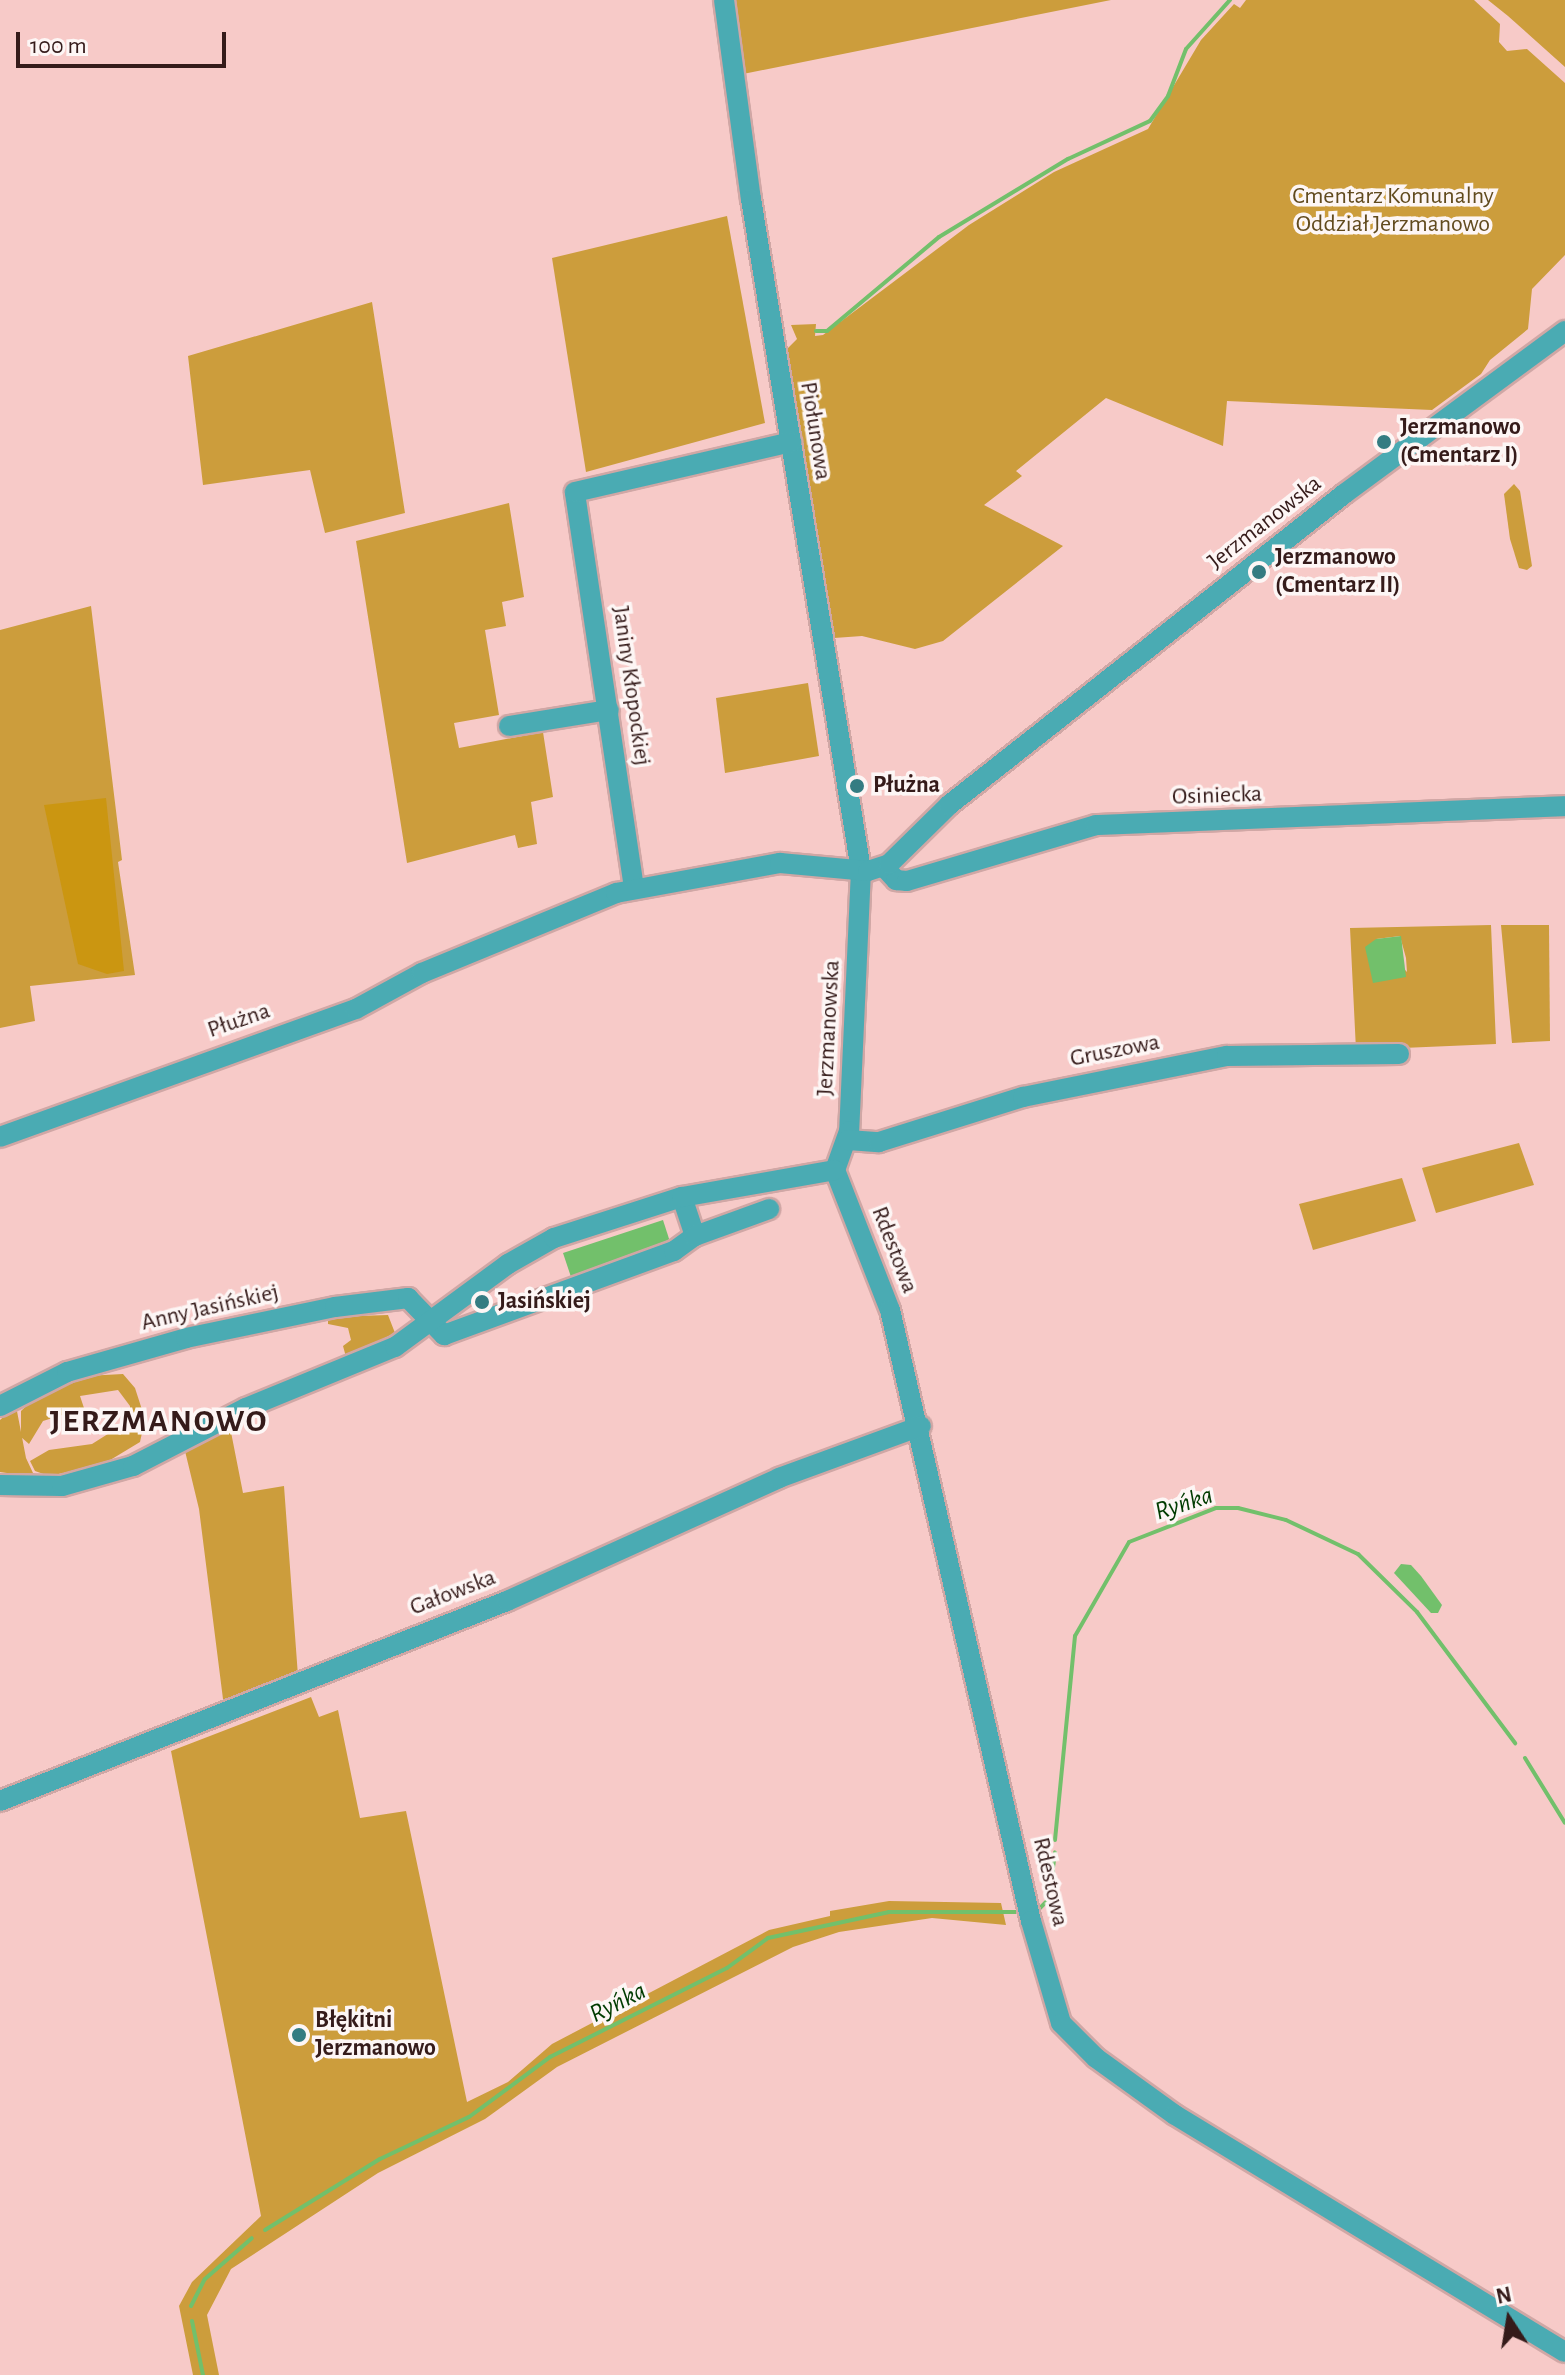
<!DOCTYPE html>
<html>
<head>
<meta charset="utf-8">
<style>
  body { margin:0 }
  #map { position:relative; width:1565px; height:2375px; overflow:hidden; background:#f7cac8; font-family:"Alegreya Sans",sans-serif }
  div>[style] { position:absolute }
  .green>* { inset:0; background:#cc9d3c }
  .forest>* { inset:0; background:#cb9611 }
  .water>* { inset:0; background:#72c06b }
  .stream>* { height:4px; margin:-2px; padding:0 2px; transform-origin:2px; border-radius:2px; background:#72c06b }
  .roads { filter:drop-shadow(2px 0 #d0a7a5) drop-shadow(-2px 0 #d0a7a5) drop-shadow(0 2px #d0a7a5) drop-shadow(0 -2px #d0a7a5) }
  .minor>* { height:20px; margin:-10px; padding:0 10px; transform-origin:10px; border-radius:10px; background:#4aabb3 }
  .dots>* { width:22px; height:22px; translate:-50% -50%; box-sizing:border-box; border:4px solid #fdf6f5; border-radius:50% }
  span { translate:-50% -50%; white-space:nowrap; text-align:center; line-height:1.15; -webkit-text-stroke:7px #fdf6f5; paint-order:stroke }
  .park-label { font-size:24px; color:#614a1d }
  .poi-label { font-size:24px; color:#351b1a; font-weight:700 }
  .left { translate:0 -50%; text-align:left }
  .street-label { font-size:24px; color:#351b1a }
  .water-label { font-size:26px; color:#013b00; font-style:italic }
  .district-label { font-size:32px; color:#351b1a; font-weight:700; letter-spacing:2px }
  .north { position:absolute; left:1469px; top:2279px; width:80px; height:80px; -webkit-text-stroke:6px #fdf6f5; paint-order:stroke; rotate:348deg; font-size:22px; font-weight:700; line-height:32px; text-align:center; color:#351b1a }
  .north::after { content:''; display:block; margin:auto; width:28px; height:36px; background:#351b1a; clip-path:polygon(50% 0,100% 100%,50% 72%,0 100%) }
  .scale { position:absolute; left:16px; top:32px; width:210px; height:36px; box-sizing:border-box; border:4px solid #351b1a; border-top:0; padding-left:10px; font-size:24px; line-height:28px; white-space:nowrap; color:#351b1a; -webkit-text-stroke:6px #fdf6f5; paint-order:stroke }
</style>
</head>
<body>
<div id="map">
  <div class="green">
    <i style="clip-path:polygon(733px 0,1111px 0,743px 74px)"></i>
    <i style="clip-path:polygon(1246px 0,1474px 0,1500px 24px,1499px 42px,1507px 51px,1527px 49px,1565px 83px,1565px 255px,1532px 289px,1528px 329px,1490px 360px,1481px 374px,1432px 410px,1227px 401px,1223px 446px,1106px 398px,1016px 471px,1022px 476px,984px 505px,1063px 546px,943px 641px,915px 649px,862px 636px,834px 638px,787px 361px,786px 350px,797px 339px,791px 325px,816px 324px,815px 336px,823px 335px,969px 225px,1054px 172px,1148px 129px,1201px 40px,1234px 4px,1240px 8px)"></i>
    <i style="clip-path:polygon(1488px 0,1565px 0,1565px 67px,1508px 16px)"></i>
    <i style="clip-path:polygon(727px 216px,765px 423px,586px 472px,552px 258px)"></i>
    <i style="clip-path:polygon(372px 302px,405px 513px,325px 533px,310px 470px,203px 485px,188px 356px)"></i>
    <i style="clip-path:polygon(1514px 484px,1520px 491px,1532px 566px,1527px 570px,1519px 568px,1510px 539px,1504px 494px)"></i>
    <i style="clip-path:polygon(509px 503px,524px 597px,502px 602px,506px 626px,485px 630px,499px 715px,454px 723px,459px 748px,543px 732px,553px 797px,531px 802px,537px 844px,518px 848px,515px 835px,407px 863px,356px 541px)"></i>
    <i style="clip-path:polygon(91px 606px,122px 860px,118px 862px,135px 975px,30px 986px,35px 1021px,0 1028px,0 630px)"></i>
    <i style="clip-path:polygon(808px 683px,819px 756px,725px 773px,716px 698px)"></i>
    <i style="clip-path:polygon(evenodd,1491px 925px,1496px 1044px,1356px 1050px,1350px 928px,1491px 925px,1400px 936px,1406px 958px,1407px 972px,1376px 939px,1400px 936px)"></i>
    <i style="clip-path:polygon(1501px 925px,1549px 925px,1550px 1041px,1512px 1043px)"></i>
    <i style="clip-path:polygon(1519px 1143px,1534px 1185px,1436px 1213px,1422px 1168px)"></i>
    <i style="clip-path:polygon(1402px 1178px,1416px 1221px,1313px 1250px,1299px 1204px)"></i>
    <i style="clip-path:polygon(388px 1315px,395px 1333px,346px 1357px,343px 1346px,351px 1340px,348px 1328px,328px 1324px,328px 1317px)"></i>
    <i style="clip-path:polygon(123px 1374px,135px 1388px,145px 1419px,140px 1442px,102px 1465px,49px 1476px,35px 1471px,30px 1461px,49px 1450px,92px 1444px,130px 1420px,130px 1406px,118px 1390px,80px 1396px,84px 1408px,43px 1421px,29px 1444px,21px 1437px,21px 1411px,43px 1390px,86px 1376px)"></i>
    <i style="clip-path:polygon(16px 1406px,26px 1458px,33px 1473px,49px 1479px,0 1472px,0 1420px)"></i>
    <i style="clip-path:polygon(230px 1427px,243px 1493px,284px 1486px,298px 1676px,224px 1707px,199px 1509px,185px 1451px)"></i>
    <i style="clip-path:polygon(311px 1697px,319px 1717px,338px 1710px,360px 1818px,406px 1811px,467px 2102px,508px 2082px,552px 2044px,769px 1930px,830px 1916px,830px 1911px,889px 1901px,1001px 1903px,1006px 1925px,932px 1918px,839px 1932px,793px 1947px,557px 2067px,485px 2119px,378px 2173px,231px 2269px,207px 2315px,219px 2375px,193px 2375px,179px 2306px,192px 2282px,261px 2216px,171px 1751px)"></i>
  </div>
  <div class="forest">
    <i style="clip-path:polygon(106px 798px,124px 971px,107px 974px,78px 964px,44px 805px)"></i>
  </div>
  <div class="water">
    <i style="clip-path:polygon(1401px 936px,1406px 977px,1373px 983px,1365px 947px,1376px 939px)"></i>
    <i style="clip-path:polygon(663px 1220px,671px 1245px,571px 1277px,563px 1253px)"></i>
    <i style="clip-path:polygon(1401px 1564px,1411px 1565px,1421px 1576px,1442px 1605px,1438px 1613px,1431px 1613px,1394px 1573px)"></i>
  </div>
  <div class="stream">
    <i style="left:816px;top:331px;width:11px"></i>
    <i style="left:827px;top:331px;width:146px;rotate:-40deg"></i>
    <i style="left:939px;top:237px;width:151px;rotate:-31.2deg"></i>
    <i style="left:1068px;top:159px;width:90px;rotate:-24.9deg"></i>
    <i style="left:1150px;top:121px;width:31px;rotate:-54deg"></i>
    <i style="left:1168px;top:96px;width:50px;rotate:-69deg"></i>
    <i style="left:1186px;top:49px;width:66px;rotate:-48.1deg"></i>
    <i style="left:1525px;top:1758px;width:76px;rotate:58.4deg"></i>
    <i style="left:1055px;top:1840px;width:205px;rotate:-84.4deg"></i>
    <i style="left:1075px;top:1636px;width:108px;rotate:-60.1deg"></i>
    <i style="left:1129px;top:1542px;width:93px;rotate:-21.3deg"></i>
    <i style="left:1216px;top:1508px;width:22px"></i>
    <i style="left:1238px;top:1508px;width:49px;rotate:14deg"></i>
    <i style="left:1286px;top:1520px;width:80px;rotate:25.3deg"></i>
    <i style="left:1358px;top:1554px;width:83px;rotate:44.5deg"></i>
    <i style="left:1417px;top:1612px;width:164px;rotate:53.2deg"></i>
    <i style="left:1038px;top:1910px;width:16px;rotate:-45deg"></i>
    <i style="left:1049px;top:1899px;width:47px;rotate:-82.7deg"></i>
    <i style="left:265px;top:2230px;width:135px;rotate:-31.7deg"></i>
    <i style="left:380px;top:2159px;width:98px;rotate:-25.3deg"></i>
    <i style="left:469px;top:2117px;width:101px;rotate:-36.5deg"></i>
    <i style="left:550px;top:2057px;width:198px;rotate:-26.7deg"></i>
    <i style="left:727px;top:1968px;width:51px;rotate:-36.2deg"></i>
    <i style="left:768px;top:1938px;width:124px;rotate:-12.1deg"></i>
    <i style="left:889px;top:1912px;width:131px"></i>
    <i style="left:191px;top:2306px;width:30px;rotate:-63deg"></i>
    <i style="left:205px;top:2279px;width:62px;rotate:-41.1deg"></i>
    <i style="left:192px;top:2321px;width:55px;rotate:78.5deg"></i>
  </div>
  <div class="roads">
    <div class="minor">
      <i style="left:724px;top:0;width:201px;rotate:82.3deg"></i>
      <i style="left:751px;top:199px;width:680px;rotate:80.69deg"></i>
      <i style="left:861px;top:870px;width:261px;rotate:92.6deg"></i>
      <i style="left:849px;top:1131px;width:41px;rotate:109.7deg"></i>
      <i style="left:509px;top:726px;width:101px;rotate:-9.1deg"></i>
      <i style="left:884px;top:867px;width:18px;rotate:47deg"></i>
      <i style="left:896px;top:880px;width:11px;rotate:5deg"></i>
      <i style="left:907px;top:881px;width:197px;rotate:-16.5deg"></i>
      <i style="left:1096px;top:825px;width:469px;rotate:-2.3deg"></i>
      <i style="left:634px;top:888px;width:400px;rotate:-98.5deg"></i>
      <i style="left:575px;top:492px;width:222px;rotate:-13deg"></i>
      <i style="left:0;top:1137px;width:378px;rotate:-19.8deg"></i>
      <i style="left:356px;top:1009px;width:75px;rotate:-28.6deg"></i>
      <i style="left:422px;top:973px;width:210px;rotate:-22.4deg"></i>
      <i style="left:616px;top:893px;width:167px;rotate:-10.4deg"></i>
      <i style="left:780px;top:863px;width:88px;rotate:5.2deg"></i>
      <i style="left:868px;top:871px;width:22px;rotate:-18deg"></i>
      <i style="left:889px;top:864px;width:84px;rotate:-44.5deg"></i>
      <i style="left:949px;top:805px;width:503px;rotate:-38.21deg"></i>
      <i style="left:1344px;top:494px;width:275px;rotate:-36.4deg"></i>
      <i style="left:848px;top:1140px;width:31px;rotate:4deg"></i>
      <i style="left:879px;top:1142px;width:151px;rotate:-17.4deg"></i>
      <i style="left:1023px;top:1097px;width:208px;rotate:-11.4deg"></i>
      <i style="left:1227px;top:1056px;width:172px;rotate:-0.7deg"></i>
      <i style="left:835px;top:1170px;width:150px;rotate:68.6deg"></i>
      <i style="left:890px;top:1310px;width:627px;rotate:77.01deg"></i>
      <i style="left:1031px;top:1921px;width:106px;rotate:73.6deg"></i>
      <i style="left:1061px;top:2023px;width:49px;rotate:45deg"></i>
      <i style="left:1096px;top:2058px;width:97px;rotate:35.8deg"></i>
      <i style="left:1175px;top:2115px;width:456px;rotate:31.3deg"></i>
      <i style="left:682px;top:1197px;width:41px;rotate:71.6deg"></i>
      <i style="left:0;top:1406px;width:75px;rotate:-26.9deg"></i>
      <i style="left:67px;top:1372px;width:124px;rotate:-15.9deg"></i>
      <i style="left:186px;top:1338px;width:152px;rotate:-11.8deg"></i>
      <i style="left:335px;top:1307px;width:74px;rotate:-7deg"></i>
      <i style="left:408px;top:1298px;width:52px;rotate:45.8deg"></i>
      <i style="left:444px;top:1335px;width:245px;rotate:-20.1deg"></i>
      <i style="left:674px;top:1251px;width:26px;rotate:-36deg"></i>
      <i style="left:695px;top:1236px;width:79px;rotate:-20deg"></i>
      <i style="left:0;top:1485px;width:62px;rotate:0.9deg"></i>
      <i style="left:62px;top:1486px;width:74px;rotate:-15.7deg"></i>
      <i style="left:133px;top:1466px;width:127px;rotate:-27.2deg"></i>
      <i style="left:246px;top:1408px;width:161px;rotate:-22.3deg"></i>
      <i style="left:395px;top:1347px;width:140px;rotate:-36.3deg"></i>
      <i style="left:508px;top:1264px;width:53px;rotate:-29.5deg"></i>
      <i style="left:554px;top:1238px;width:134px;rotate:-17.8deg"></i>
      <i style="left:682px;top:1197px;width:155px;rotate:-10deg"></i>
      <i style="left:0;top:1801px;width:545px;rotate:-21.53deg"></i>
      <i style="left:507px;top:1601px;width:299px;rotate:-24.3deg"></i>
      <i style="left:779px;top:1478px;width:151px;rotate:-20.1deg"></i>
    </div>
  </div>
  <div class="dots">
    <i style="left:1384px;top:442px;background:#347c82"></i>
    <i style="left:1259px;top:572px;background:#347c82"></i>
    <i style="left:857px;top:786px;background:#347c82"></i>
    <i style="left:482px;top:1302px;background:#347c82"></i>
    <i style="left:299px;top:2035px;background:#347c82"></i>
  </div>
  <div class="park-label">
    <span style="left:1393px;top:211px">Cmentarz Komunalny<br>Oddział Jerzmanowo</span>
  </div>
  <div class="poi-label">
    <span class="left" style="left:1400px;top:442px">Jerzmanowo<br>(Cmentarz I)</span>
    <span class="left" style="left:1275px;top:572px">Jerzmanowo<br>(Cmentarz II)</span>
    <span class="left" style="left:873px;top:786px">Płużna</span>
    <span class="left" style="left:498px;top:1302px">Jasińskiej</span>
    <span class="left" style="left:315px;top:2035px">Błękitni<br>Jerzmanowo</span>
  </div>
  <div class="street-label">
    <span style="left:815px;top:431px;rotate:81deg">Piołunowa</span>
    <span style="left:1265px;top:523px;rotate:-38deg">Jerzmanowska</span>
    <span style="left:631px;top:686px;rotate:82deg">Janiny Kłopockiej</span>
    <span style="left:1217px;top:796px;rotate:-2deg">Osiniecka</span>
    <span style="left:239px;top:1021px;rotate:-19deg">Płużna</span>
    <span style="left:829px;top:1028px;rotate:-87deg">Jerzmanowska</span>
    <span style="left:1115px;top:1051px;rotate:-11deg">Gruszowa</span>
    <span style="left:894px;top:1250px;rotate:69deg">Rdestowa</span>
    <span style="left:210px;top:1308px;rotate:-13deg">Anny Jasińskiej</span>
    <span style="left:453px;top:1593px;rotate:-21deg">Gałowska</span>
    <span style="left:1050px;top:1882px;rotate:77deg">Rdestowa</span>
  </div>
  <div class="water-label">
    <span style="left:1184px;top:1504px;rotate:-18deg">Ryńka</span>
    <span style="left:618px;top:2003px;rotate:-27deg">Ryńka</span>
  </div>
  <div class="district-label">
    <span style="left:159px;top:1421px">JERZMANOWO</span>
  </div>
  <div class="north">N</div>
  <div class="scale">100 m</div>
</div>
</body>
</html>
